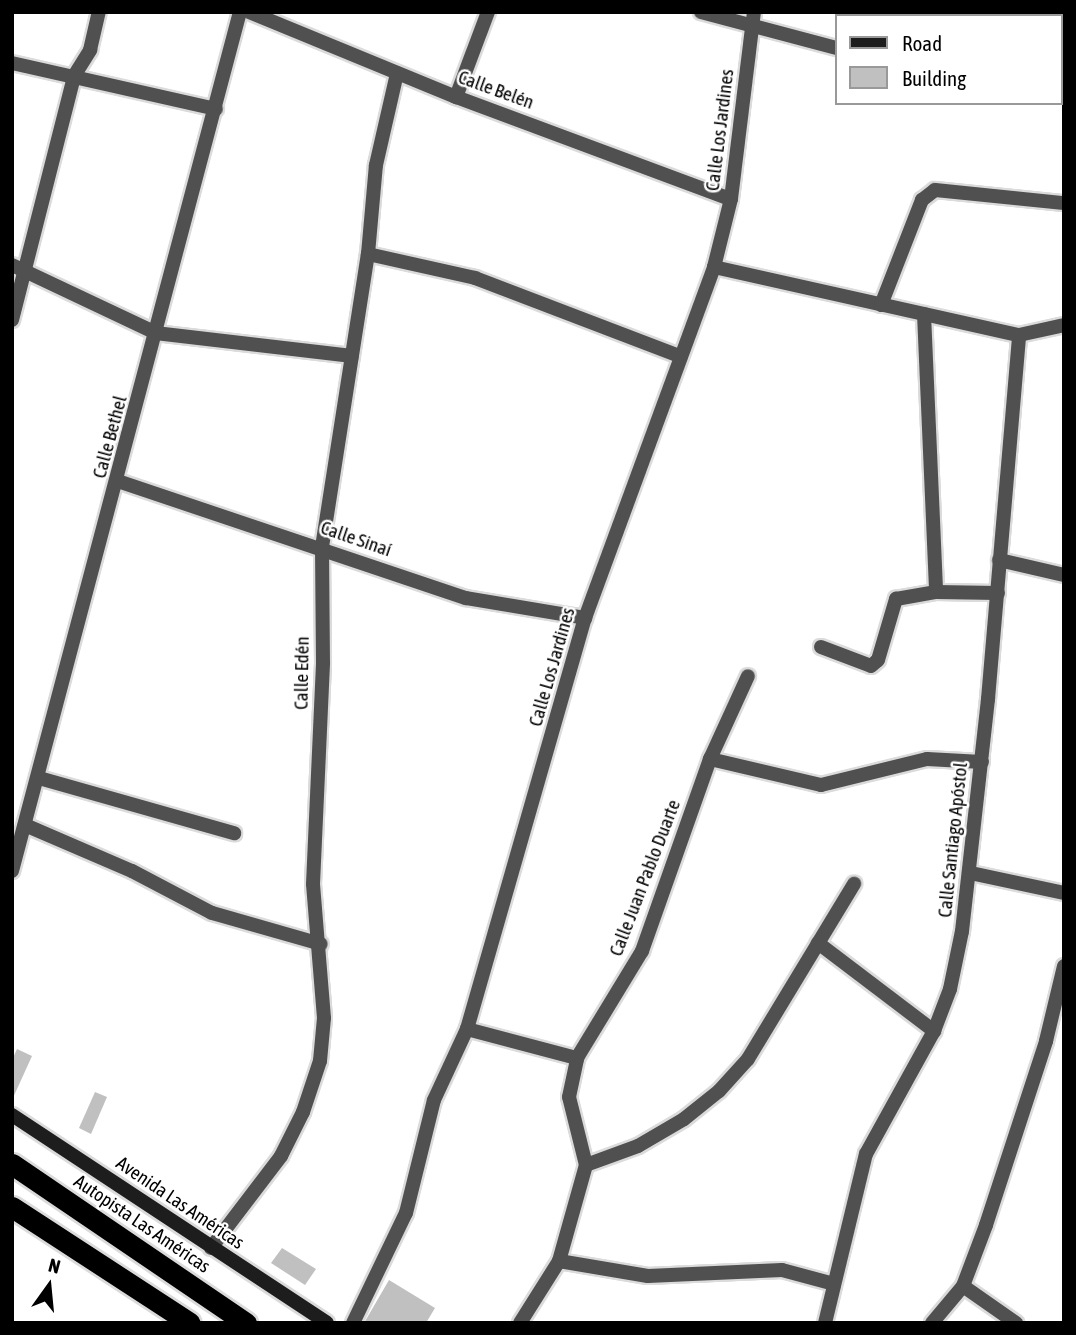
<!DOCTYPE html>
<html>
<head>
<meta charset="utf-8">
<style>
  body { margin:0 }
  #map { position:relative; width:1076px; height:1335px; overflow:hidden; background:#fff; font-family:"Asap Condensed",sans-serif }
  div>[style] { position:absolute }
  .building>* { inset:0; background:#c0c0c0 }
  .roads { filter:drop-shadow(2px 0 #dbdbdb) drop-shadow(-2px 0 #dbdbdb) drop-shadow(0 2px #dbdbdb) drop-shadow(0 -2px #dbdbdb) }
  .minor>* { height:14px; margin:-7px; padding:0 7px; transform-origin:7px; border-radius:7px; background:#505050 }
  .secondary>* { height:14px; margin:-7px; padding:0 7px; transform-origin:7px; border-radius:7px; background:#1d1d1d }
  .motorway>* { height:21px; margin:-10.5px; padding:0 10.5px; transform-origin:10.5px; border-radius:10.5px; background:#000 }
  span { translate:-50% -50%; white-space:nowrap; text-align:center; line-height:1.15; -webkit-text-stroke:5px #fff; paint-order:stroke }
  .street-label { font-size:19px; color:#000 }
  .frame { position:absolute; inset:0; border:14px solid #000; pointer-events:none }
  .legend { position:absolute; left:835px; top:14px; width:228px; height:91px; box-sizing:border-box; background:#fff; border:2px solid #999; margin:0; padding:9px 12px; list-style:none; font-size:21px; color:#000 }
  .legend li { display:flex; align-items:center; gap:14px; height:35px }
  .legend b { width:35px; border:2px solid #999 }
  .north { position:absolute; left:14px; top:1251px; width:70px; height:70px; -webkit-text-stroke:5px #fff; paint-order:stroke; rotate:15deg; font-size:19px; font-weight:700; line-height:28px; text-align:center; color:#000 }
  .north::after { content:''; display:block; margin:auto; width:24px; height:32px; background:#000; clip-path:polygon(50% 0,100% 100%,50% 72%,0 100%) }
</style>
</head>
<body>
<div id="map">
  <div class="building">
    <i style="clip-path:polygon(17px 1049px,32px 1056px,12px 1100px,12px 1060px)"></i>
    <i style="clip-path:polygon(95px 1092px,107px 1097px,91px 1134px,79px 1128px)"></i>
    <i style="clip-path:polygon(282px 1248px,316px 1269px,305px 1285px,271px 1263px)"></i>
    <i style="clip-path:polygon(389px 1280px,435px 1308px,426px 1323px,364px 1323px)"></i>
  </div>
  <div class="roads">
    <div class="minor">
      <i style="left:249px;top:12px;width:224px;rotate:22.3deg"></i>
      <i style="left:456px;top:97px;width:293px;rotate:20.4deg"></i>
      <i style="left:701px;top:12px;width:140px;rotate:14.9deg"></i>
      <i style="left:12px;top:63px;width:209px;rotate:12.7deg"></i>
      <i style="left:456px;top:97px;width:91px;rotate:-69.4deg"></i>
      <i style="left:368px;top:254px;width:110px;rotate:12.6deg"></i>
      <i style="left:475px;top:278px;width:218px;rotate:20.9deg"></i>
      <i style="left:12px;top:265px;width:159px;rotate:25.3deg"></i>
      <i style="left:156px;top:333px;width:197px;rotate:6.7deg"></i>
      <i style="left:714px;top:267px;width:312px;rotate:12.6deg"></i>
      <i style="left:1019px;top:335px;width:46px;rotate:-12.5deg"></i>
      <i style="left:881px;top:305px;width:113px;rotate:-68.7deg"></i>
      <i style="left:922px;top:200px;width:16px;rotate:-38deg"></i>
      <i style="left:935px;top:190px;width:130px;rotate:5.8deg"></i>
      <i style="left:924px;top:314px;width:278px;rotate:87.5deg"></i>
      <i style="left:12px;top:320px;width:252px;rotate:-75.7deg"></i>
      <i style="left:74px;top:76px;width:31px;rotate:-58deg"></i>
      <i style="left:90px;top:50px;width:39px;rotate:-77deg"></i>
      <i style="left:118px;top:481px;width:367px;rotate:18.6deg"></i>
      <i style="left:466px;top:598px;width:121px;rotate:9.5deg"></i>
      <i style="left:999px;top:560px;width:67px;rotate:13deg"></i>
      <i style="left:821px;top:647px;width:53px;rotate:20.8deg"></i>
      <i style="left:871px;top:666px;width:9px;rotate:-41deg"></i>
      <i style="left:878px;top:660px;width:64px;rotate:-73.6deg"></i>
      <i style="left:896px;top:599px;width:41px;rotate:-9.9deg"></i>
      <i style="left:936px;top:592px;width:62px;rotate:0.9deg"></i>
      <i style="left:710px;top:759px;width:114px;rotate:13.2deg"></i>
      <i style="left:821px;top:785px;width:109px;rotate:-13.8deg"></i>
      <i style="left:927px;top:759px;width:55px;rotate:3.1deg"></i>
      <i style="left:39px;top:778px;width:203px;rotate:15.8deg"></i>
      <i style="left:25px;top:825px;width:116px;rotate:23.3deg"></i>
      <i style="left:132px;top:871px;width:90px;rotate:27.7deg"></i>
      <i style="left:212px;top:913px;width:113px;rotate:15.9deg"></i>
      <i style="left:12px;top:871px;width:889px;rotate:-75.14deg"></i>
      <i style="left:971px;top:873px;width:95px;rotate:12.1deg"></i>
      <i style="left:818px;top:943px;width:146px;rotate:37.2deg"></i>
      <i style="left:467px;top:1029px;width:114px;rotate:14.8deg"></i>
      <i style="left:586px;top:1165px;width:55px;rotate:-20.1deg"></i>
      <i style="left:638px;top:1146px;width:53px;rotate:-30.4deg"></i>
      <i style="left:684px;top:1119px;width:45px;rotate:-38.7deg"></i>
      <i style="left:719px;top:1091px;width:43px;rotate:-47.8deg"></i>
      <i style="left:748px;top:1059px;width:205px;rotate:-58.8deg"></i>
      <i style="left:211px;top:1248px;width:116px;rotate:-52.7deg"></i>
      <i style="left:281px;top:1156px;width:49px;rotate:-63.4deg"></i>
      <i style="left:303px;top:1112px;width:54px;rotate:-71.6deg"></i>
      <i style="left:320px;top:1061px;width:43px;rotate:-84.7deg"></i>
      <i style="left:324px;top:1018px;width:134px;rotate:-94.7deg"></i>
      <i style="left:313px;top:884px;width:221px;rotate:-87.4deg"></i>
      <i style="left:323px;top:663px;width:116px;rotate:-90.5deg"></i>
      <i style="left:322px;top:547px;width:297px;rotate:-81.1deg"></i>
      <i style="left:368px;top:254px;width:89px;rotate:-84.9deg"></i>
      <i style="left:376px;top:165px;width:94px;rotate:-77.1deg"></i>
      <i style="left:559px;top:1261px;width:90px;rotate:9.6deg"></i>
      <i style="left:648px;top:1276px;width:134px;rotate:-2.6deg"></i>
      <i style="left:782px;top:1270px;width:54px;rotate:15.1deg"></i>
      <i style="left:963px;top:1286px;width:65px;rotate:34.9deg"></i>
      <i style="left:353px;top:1323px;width:122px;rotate:-64.3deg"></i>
      <i style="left:406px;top:1213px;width:116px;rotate:-76.1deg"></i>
      <i style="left:434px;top:1100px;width:78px;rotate:-65.1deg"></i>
      <i style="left:467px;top:1029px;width:428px;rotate:-74deg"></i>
      <i style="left:585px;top:618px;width:374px;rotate:-69.8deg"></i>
      <i style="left:714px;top:267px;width:70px;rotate:-76deg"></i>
      <i style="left:731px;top:199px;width:188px;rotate:-83deg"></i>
      <i style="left:520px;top:1323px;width:73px;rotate:-57.8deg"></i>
      <i style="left:559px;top:1261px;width:100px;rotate:-74.3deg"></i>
      <i style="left:586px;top:1165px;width:70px;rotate:-104deg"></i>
      <i style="left:569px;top:1097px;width:40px;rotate:-78deg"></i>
      <i style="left:577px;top:1058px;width:125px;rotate:-58.7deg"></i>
      <i style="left:642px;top:951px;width:204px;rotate:-70.5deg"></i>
      <i style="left:710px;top:759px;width:91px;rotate:-65.4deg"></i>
      <i style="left:825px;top:1323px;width:174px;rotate:-76.4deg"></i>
      <i style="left:866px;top:1154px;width:141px;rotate:-61.1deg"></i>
      <i style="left:934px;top:1031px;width:45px;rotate:-69.1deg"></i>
      <i style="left:950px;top:989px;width:59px;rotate:-78.3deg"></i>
      <i style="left:962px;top:931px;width:233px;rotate:-83.6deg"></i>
      <i style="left:988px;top:699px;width:365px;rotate:-85.1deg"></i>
      <i style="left:932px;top:1323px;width:48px;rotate:-50deg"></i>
      <i style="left:963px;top:1286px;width:65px;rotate:-69.3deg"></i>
      <i style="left:986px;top:1225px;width:194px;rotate:-71.9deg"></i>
      <i style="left:1046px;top:1041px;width:77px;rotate:-76.5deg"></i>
    </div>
    <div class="secondary">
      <i style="left:12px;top:1115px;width:377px;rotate:33.4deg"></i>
    </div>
    <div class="motorway">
      <i style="left:12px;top:1164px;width:283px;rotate:34.2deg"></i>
      <i style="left:12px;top:1207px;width:212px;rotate:33.1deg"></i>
    </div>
  </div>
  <div class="street-label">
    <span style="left:496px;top:90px;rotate:20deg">Calle Belén</span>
    <span style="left:720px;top:130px;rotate:-83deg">Calle Los Jardines</span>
    <span style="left:110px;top:437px;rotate:-75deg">Calle Bethel</span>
    <span style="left:356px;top:539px;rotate:19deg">Calle Sinaí</span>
    <span style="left:552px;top:667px;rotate:-74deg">Calle Los Jardines</span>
    <span style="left:302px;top:673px;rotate:-89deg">Calle Edén</span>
    <span style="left:953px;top:840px;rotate:-84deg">Calle Santiago Apóstol</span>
    <span style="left:645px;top:878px;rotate:-69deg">Calle Juan Pablo Duarte</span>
    <span style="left:180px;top:1203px;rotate:34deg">Avenida Las Américas</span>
    <span style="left:142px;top:1224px;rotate:34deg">Autopista Las Américas</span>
  </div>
  <div class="frame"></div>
  <ul class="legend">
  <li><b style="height:9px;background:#1d1d1d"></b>Road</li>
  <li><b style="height:19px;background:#c0c0c0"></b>Building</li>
  </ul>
  <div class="north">N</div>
</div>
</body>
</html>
